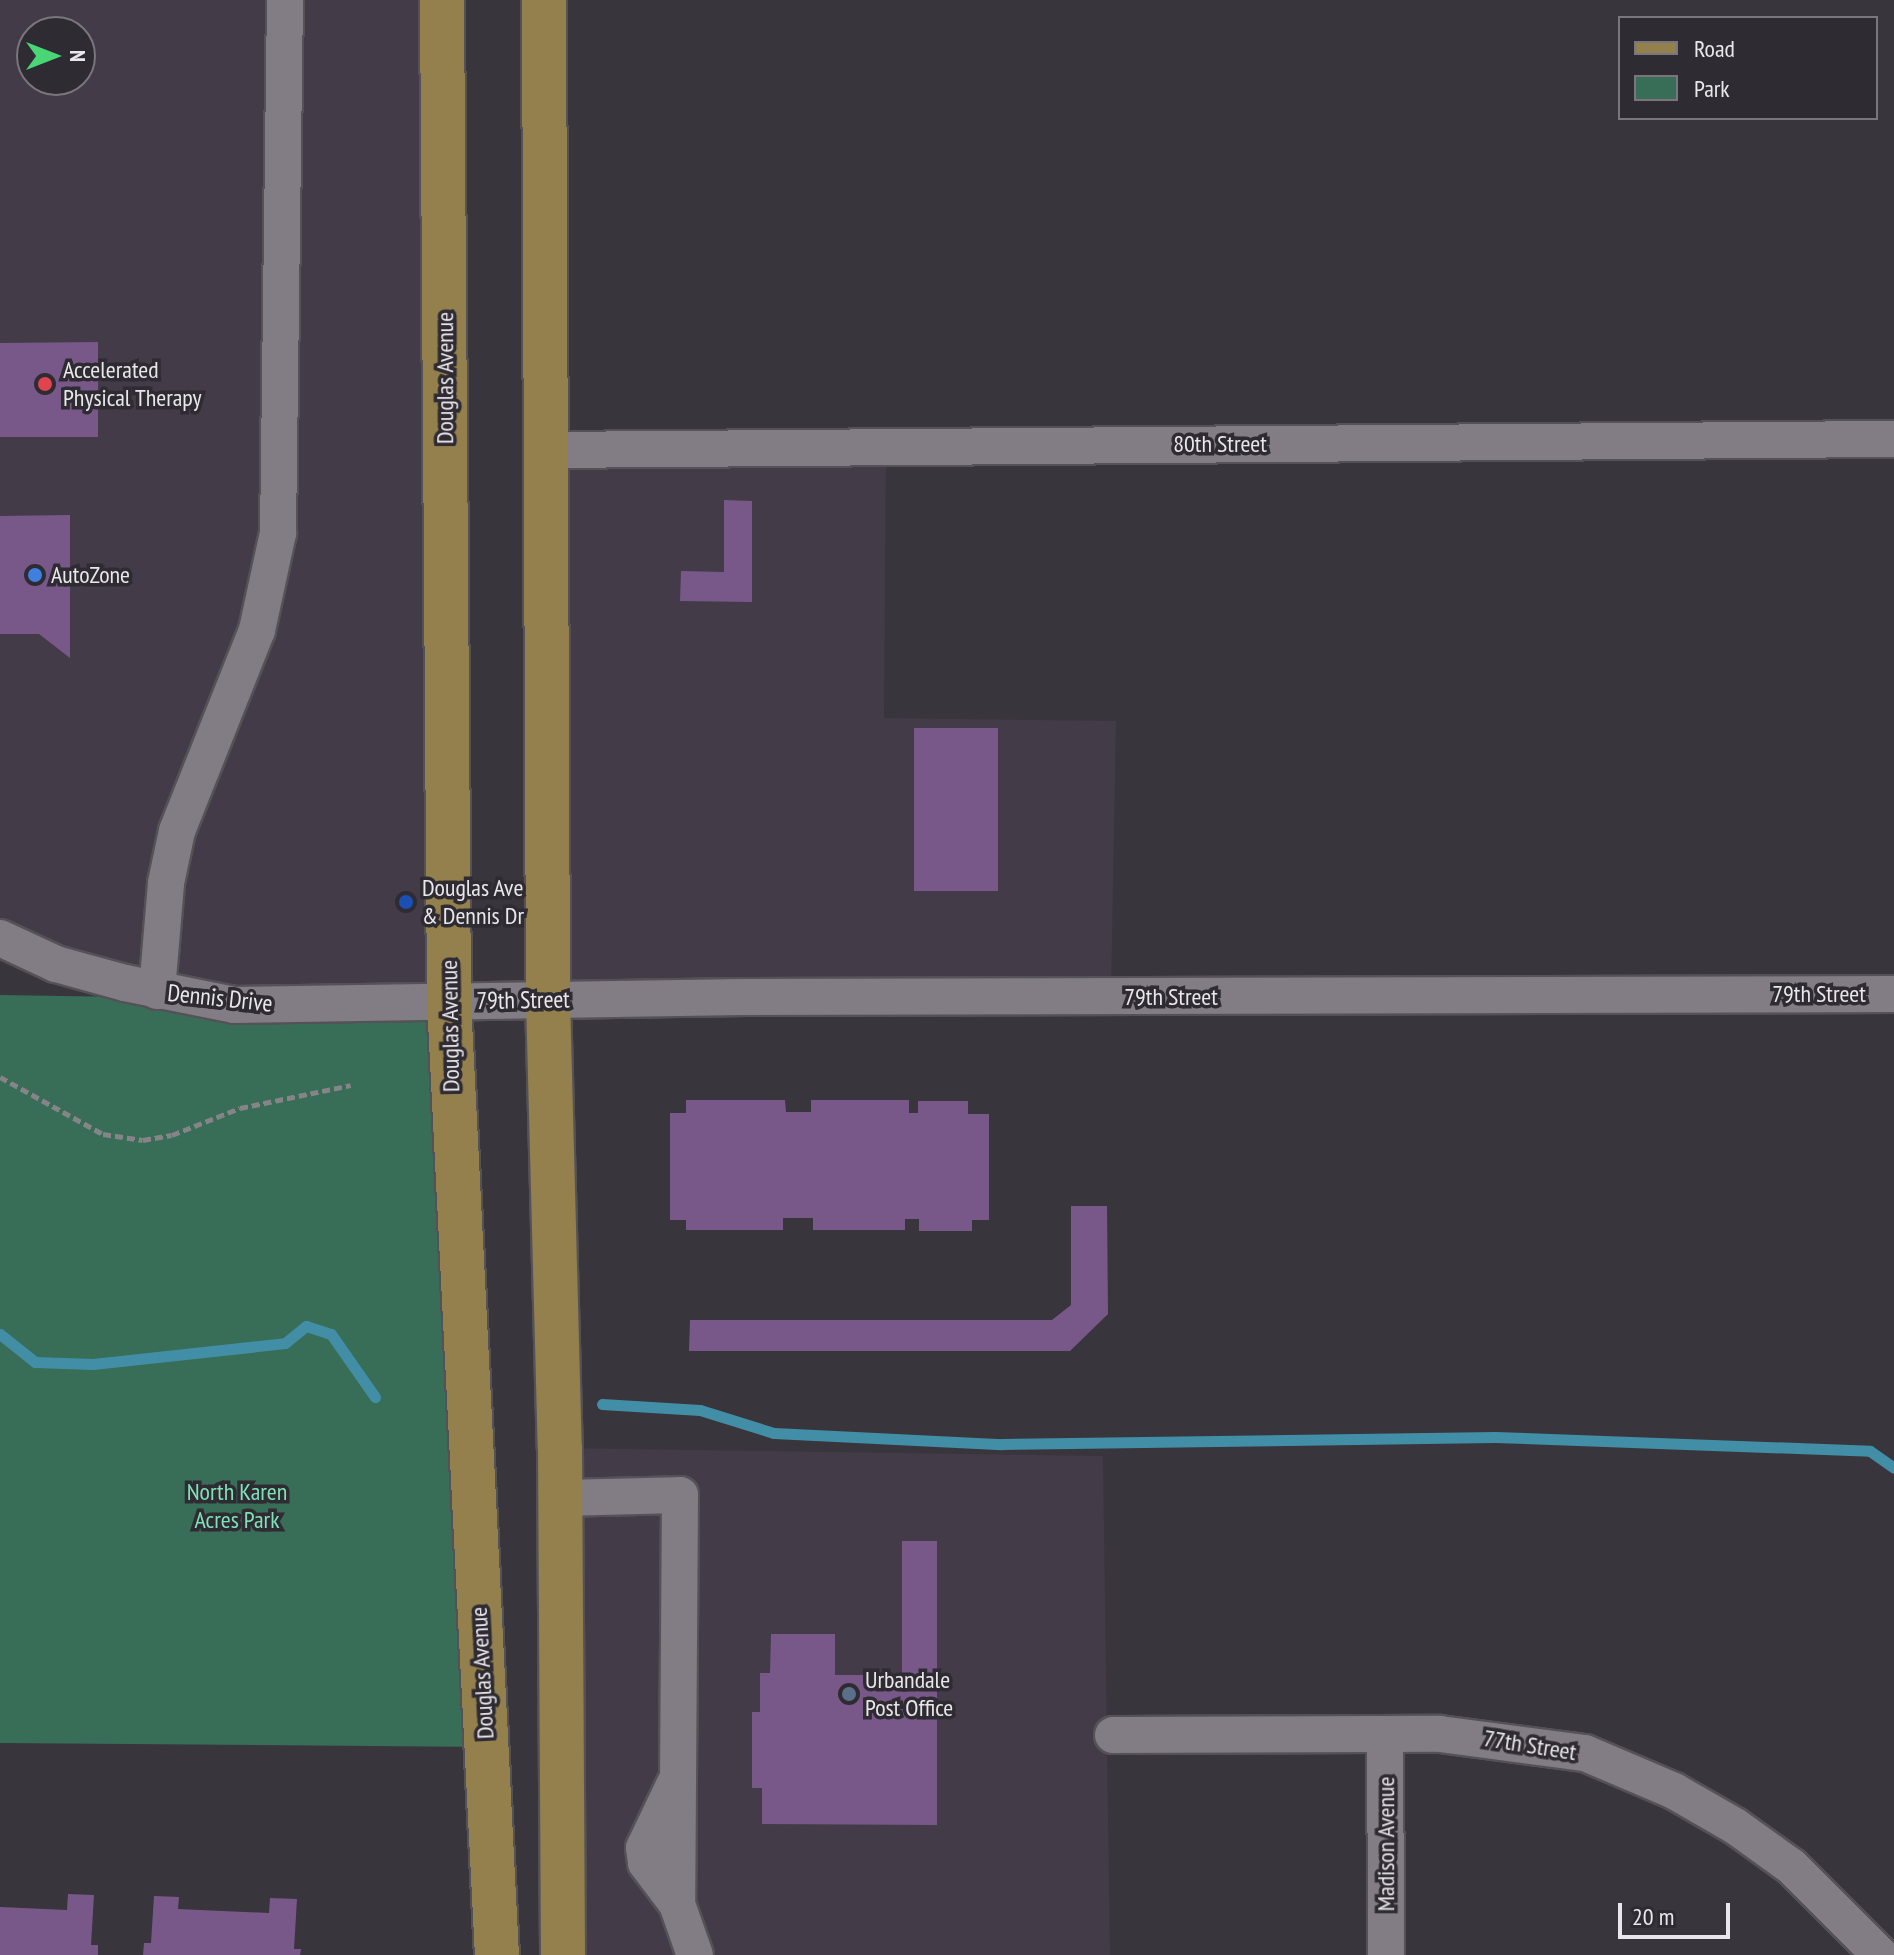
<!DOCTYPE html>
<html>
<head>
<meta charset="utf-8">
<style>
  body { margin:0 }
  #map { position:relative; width:1894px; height:1955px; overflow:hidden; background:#39353c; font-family:"PT Sans Narrow",sans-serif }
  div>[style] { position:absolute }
  .built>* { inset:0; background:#433b48 }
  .green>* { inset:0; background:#386d57 }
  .stream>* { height:11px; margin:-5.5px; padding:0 5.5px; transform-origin:5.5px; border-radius:5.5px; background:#428ea6 }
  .building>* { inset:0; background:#785888 }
  .path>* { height:5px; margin-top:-2.5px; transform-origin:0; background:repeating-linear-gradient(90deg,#868389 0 8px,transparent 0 12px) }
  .roads { filter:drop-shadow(2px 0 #555257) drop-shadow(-2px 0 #555257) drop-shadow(0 2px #555257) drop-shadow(0 -2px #555257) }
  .minor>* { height:36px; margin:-18px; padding:0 18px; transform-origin:18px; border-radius:18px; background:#827d85 }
  .major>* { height:44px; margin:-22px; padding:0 22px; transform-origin:22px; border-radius:22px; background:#93804c }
  .dots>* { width:22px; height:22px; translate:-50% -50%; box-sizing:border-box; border:4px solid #2f2b32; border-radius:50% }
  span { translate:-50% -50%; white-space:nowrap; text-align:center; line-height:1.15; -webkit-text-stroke:7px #2f2b32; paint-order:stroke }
  .poi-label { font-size:24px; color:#e9e7eb }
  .left { translate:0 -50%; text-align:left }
  .street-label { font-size:24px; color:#e9e7eb }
  .park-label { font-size:24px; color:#7fe3b9 }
  .legend { position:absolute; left:1618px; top:16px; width:260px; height:104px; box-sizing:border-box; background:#2f2b32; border:2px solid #79767c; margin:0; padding:10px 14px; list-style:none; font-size:24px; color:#e9e7eb }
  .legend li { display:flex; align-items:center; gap:16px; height:40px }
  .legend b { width:40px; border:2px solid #79767c }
  .north { position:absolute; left:16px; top:16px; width:80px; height:80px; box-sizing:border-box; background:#2f2b32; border:2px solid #79767c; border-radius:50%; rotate:90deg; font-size:22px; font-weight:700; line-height:32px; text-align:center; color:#e9e7eb }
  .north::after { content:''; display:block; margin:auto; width:28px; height:36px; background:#4ad677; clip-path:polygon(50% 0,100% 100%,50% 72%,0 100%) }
  .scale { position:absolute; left:1618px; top:1903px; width:112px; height:36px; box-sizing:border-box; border:4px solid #e9e7eb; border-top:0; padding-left:10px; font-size:24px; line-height:28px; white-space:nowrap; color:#e9e7eb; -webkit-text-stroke:6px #2f2b32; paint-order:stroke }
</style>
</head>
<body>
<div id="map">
  <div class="built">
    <i style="clip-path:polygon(evenodd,0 0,442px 0,449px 1002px,234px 1005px,0 938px,0 0,32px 32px,80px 32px,80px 80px,32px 80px,32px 32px)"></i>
    <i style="clip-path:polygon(886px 447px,884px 718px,1116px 721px,1111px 997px,548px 999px,546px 450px)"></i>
    <i style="clip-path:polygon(560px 1448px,1103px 1456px,1110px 1955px,563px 1955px)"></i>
  </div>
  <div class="green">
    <i style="clip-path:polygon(0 995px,449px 1002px,486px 1747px,0 1743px)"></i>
  </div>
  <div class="stream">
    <i style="left:0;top:1334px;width:45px;rotate:38.7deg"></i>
    <i style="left:35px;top:1362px;width:58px;rotate:2deg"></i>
    <i style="left:93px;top:1364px;width:193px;rotate:-6.2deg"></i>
    <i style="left:285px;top:1343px;width:27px;rotate:-39deg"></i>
    <i style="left:306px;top:1326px;width:26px;rotate:18deg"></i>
    <i style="left:331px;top:1334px;width:77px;rotate:55.1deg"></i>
    <i style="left:602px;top:1404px;width:98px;rotate:3.5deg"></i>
    <i style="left:700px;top:1410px;width:77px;rotate:17.3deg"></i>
    <i style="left:774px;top:1433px;width:228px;rotate:2.8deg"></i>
    <i style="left:1002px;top:1444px;width:493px;rotate:-0.8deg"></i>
    <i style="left:1495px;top:1437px;width:375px;rotate:2.1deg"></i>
    <i style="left:1870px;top:1451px;width:29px;rotate:35deg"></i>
  </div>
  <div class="building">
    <i style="clip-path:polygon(98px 342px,98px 437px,0 437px,0 343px)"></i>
    <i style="clip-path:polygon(724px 500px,752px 501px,752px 602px,680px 601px,681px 571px,724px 572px)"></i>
    <i style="clip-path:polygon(70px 515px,70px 658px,39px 634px,0 634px,0 516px)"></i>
    <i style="clip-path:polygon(914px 728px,998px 728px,998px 891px,914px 891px)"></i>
    <i style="clip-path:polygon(686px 1100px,785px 1100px,786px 1112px,811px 1112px,811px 1100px,909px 1100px,909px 1113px,918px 1113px,918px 1101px,968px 1101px,968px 1114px,989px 1114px,989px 1220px,972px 1220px,972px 1231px,919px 1231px,919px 1219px,905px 1219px,905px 1230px,813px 1230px,813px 1218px,783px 1218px,783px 1230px,686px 1230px,686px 1220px,670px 1220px,670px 1113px,686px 1113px)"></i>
    <i style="clip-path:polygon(1071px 1206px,1107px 1206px,1108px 1314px,1070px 1351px,689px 1351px,690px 1320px,1052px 1320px,1071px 1305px)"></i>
    <i style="clip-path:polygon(902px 1541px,937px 1541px,937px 1825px,762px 1824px,762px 1788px,752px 1788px,752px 1712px,760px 1712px,760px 1673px,770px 1673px,771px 1634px,835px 1634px,835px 1675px,902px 1675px)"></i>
    <i style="clip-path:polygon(68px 1894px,94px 1895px,91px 1945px,98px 1945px,98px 1955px,0 1955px,0 1907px,67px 1910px)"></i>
    <i style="clip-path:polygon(154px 1896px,179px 1897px,178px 1909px,269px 1913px,270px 1898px,297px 1899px,294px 1949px,301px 1949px,300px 1955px,143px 1955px,144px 1943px,151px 1943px)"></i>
  </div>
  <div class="path">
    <i style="left:0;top:1077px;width:118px;rotate:29deg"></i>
    <i style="left:103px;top:1134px;width:40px;rotate:8.5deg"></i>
    <i style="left:143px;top:1140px;width:29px;rotate:-10deg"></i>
    <i style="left:172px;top:1135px;width:73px;rotate:-21.7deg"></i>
    <i style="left:240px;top:1108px;width:113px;rotate:-11.7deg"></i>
  </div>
  <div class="roads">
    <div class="minor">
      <i style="left:546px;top:450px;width:1348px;rotate:-0.47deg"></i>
      <i style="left:0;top:938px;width:62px;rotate:24.9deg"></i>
      <i style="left:56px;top:964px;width:72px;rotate:15.4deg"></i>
      <i style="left:125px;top:983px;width:111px;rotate:11.4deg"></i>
      <i style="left:234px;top:1005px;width:513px;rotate:-0.89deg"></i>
      <i style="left:747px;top:997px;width:1147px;rotate:-0.15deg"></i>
      <i style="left:157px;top:991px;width:108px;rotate:-85.2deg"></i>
      <i style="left:166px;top:883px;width:53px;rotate:-78.1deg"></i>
      <i style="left:177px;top:831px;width:216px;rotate:-68.3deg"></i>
      <i style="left:257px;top:630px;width:99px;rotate:-77.8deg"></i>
      <i style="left:278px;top:533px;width:533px;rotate:-89.25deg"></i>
      <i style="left:560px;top:1498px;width:120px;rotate:-1.4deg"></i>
      <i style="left:680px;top:1495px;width:409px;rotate:90.4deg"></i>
      <i style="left:677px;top:1904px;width:54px;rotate:70.6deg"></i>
      <i style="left:1385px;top:1734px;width:221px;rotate:89.7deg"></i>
      <i style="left:1113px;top:1735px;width:327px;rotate:-0.2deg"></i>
      <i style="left:1440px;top:1734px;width:146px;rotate:7.5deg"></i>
      <i style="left:1585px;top:1753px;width:97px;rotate:23.1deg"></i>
      <i style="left:1674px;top:1791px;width:70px;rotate:29.8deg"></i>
      <i style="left:1735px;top:1826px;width:70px;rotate:35.7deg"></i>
      <i style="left:1792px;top:1867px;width:124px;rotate:45deg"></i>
      <i style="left:675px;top:1783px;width:72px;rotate:115.5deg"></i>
      <i style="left:644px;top:1848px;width:15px;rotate:82deg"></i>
      <i style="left:646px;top:1863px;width:51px;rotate:52.9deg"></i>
    </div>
    <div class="major">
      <i style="left:442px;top:0;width:1002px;rotate:89.6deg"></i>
      <i style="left:449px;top:1002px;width:954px;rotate:87.12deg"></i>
      <i style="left:544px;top:0;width:999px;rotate:89.77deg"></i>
      <i style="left:548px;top:999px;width:449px;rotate:88.5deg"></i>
      <i style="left:560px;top:1448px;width:507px;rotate:89.66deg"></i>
    </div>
  </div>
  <div class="dots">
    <i style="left:45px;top:384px;background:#e0444e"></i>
    <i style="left:35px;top:575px;background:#3f7fe0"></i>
    <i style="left:406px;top:902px;background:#1a4fb4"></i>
    <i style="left:849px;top:1694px;background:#5c6f8a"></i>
  </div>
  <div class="poi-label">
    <span class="left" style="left:63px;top:384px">Accelerated<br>Physical Therapy</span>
    <span class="left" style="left:51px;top:575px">AutoZone</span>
    <span class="left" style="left:422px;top:902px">Douglas Ave<br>&amp; Dennis Dr</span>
    <span class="left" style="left:865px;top:1694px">Urbandale<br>Post Office</span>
  </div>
  <div class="street-label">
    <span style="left:445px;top:378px;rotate:-90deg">Douglas Avenue</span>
    <span style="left:1220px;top:444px">80th Street</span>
    <span style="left:1819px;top:994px">79th Street</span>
    <span style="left:1171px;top:997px">79th Street</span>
    <span style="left:220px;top:998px;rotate:6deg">Dennis Drive</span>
    <span style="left:523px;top:1000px;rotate:-1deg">79th Street</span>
    <span style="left:450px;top:1026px;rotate:-91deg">Douglas Avenue</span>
    <span style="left:482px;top:1673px;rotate:-93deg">Douglas Avenue</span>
    <span style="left:1530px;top:1745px;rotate:9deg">77th Street</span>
    <span style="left:1386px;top:1844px;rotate:-90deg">Madison Avenue</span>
  </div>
  <div class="park-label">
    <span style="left:237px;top:1506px">North Karen<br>Acres Park</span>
  </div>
  <ul class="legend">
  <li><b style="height:10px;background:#93804c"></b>Road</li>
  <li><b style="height:22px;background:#386d57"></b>Park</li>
  </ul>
  <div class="north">N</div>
  <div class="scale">20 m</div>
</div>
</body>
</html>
